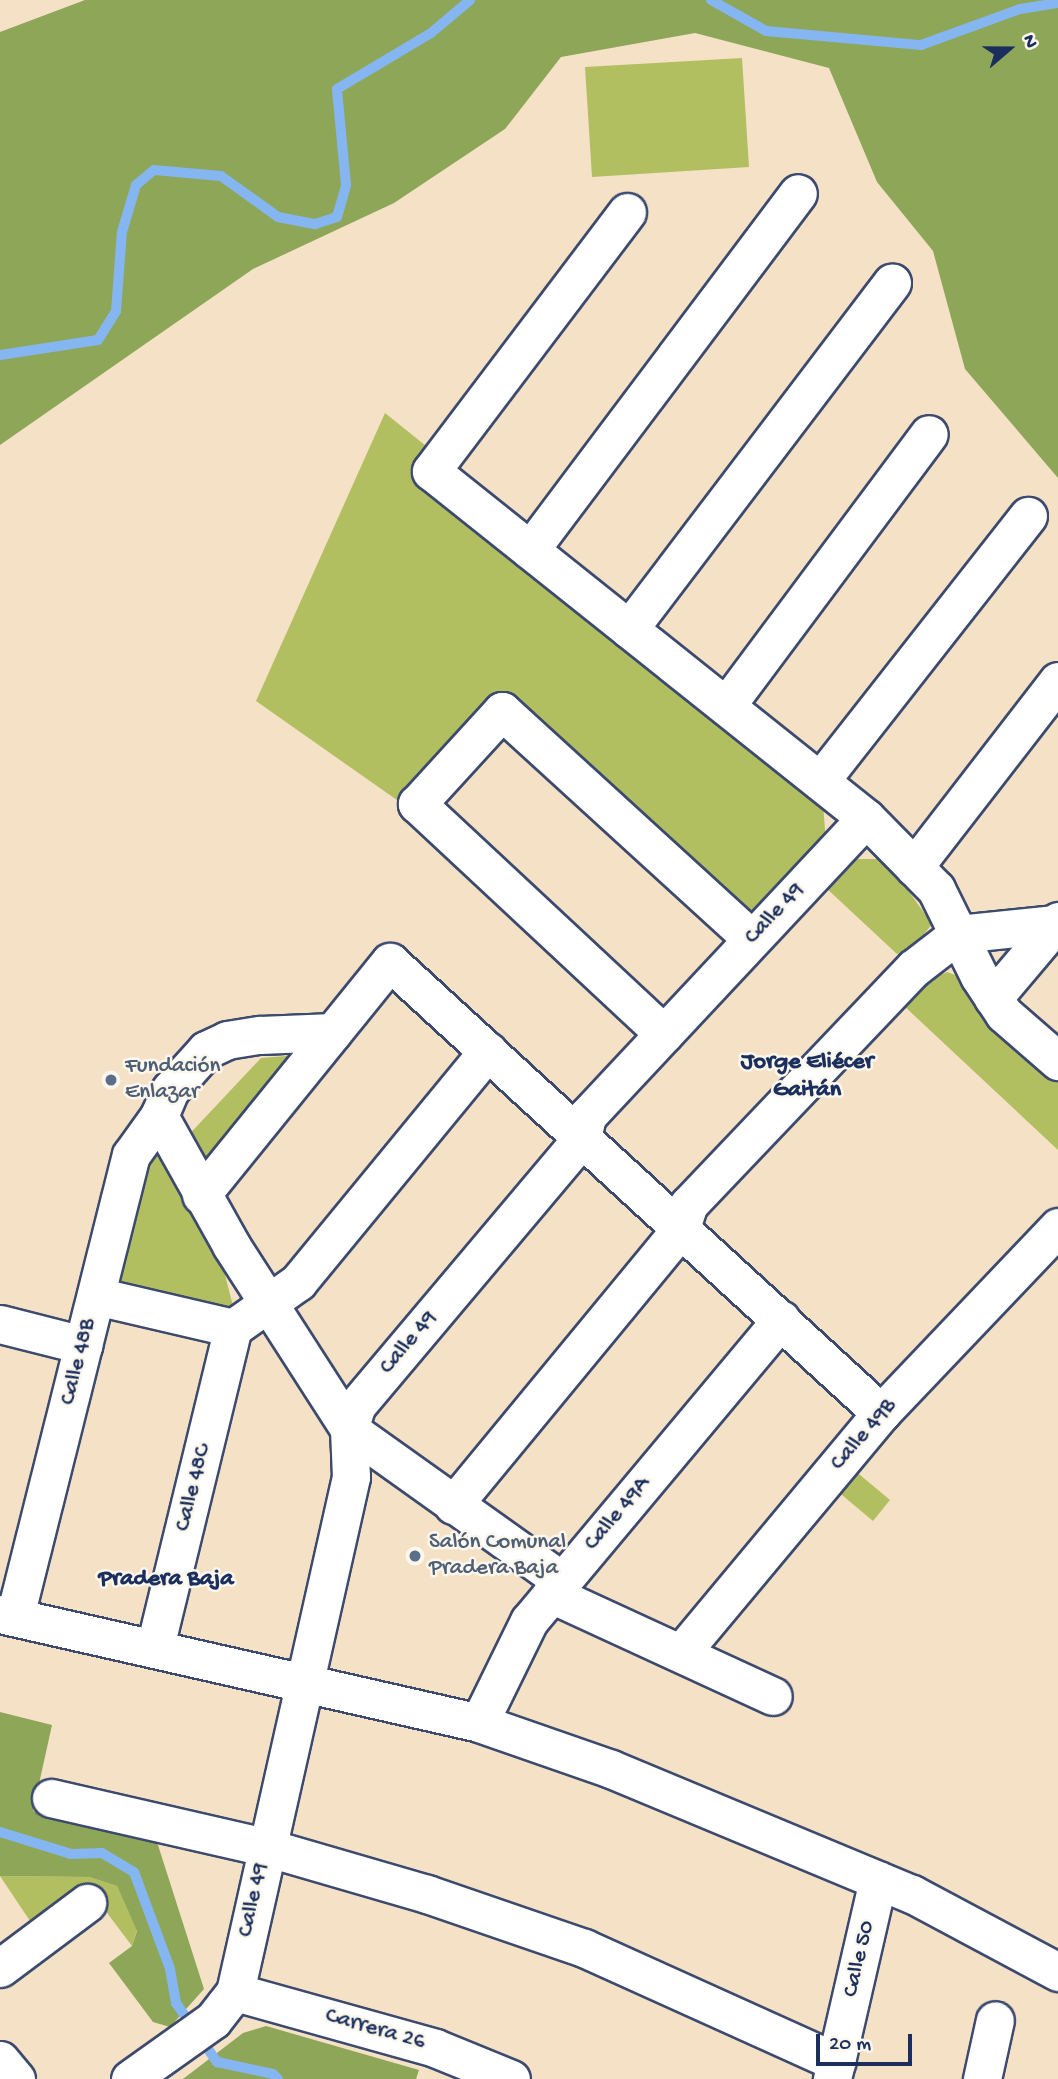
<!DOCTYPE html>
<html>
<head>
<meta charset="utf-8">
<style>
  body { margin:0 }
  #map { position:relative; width:1058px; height:2079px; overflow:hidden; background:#f5e1c6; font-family:"Gochi Hand",sans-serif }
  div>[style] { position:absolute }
  .green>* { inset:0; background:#b2bf61 }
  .forest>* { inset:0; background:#8da657 }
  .stream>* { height:10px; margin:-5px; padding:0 5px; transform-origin:5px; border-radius:5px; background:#86b6f1 }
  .roads { filter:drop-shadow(2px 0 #3c4a6e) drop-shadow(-2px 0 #3c4a6e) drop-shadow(0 2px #3c4a6e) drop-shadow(0 -2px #3c4a6e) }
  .minor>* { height:37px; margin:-18.5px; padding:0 18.5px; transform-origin:18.5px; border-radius:18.5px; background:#fff }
  .dots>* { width:19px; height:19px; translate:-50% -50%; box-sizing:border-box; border:4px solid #fbf7ec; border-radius:50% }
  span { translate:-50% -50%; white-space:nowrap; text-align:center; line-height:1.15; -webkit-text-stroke:5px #fbf7ec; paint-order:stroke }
  .street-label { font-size:23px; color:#1b2f5e }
  .service-label { font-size:23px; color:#4e5e75 }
  .left { translate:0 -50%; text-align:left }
  .neighbourhood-label { font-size:24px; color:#1b2f5e; font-weight:700 }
  .north { position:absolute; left:974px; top:14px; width:70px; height:70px; -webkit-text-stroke:5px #fbf7ec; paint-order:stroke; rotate:70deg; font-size:19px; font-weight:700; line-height:28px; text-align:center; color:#1b2f5e }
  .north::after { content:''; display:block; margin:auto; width:24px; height:32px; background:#1b2f5e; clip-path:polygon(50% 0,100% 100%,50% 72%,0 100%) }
  .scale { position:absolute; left:816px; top:2034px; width:96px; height:32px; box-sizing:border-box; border:4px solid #1b2f5e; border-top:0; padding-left:9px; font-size:21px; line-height:24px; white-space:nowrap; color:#1b2f5e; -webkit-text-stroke:5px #fbf7ec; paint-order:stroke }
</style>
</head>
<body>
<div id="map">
  <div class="green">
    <i style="clip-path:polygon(742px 58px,749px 167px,592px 177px,585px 67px)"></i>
    <i style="clip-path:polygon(385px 413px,431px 450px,414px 479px,823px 804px,826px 842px,749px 920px,504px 694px,404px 805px,256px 701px)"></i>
    <i style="clip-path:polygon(843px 859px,877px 859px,898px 876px,932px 924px,912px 950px,897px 954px,825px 887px)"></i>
    <i style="clip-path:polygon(947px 972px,966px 979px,990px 1023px,1058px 1083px,1058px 1150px,903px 1005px,913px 988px)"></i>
    <i style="clip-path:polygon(298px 1055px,204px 1172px,182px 1142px,261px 1058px)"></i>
    <i style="clip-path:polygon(161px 1153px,220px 1255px,233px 1306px,219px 1312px,118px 1285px,113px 1276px,144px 1156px)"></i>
    <i style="clip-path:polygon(853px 1469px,890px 1500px,873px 1521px,836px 1490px)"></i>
    <i style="clip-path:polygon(0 1876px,89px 1877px,117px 1886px,137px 1930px,132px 1946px,89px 1889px,34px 1927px)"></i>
  </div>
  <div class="forest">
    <i style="clip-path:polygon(85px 0,1058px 0,1058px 478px,965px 369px,933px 251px,877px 182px,829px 68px,695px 33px,561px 57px,505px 129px,394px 203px,253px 269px,0 445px,0 32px)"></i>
    <i style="clip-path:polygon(0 1712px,52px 1725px,33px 1811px,157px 1842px,204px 1989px,170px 2027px,153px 2022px,109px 1963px,132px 1946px,137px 1931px,117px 1886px,89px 1877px,0 1876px)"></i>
    <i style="clip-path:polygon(266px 2026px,419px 2070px,416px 2079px,183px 2079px,243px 2033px)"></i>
  </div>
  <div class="stream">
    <i style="left:711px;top:0;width:63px;rotate:29.4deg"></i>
    <i style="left:766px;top:31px;width:156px;rotate:5.2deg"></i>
    <i style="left:921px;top:45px;width:105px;rotate:-20deg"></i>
    <i style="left:1020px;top:9px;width:38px;rotate:-9deg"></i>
    <i style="left:0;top:355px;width:99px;rotate:-8.7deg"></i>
    <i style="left:98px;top:340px;width:34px;rotate:-58deg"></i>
    <i style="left:116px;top:311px;width:79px;rotate:-85.7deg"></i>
    <i style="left:122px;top:232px;width:49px;rotate:-73.4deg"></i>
    <i style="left:136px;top:185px;width:23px;rotate:-40deg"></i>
    <i style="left:154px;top:170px;width:67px;rotate:5.1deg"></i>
    <i style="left:221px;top:176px;width:70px;rotate:35.7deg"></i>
    <i style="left:278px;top:217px;width:38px;rotate:11deg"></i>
    <i style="left:315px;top:224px;width:23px;rotate:-18deg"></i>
    <i style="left:337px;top:217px;width:33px;rotate:-74deg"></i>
    <i style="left:346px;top:185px;width:96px;rotate:-95.4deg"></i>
    <i style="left:337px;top:89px;width:109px;rotate:-30.8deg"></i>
    <i style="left:431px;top:33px;width:51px;rotate:-40.2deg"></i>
    <i style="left:0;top:1832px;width:74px;rotate:17.2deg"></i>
    <i style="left:71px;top:1854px;width:31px;rotate:-2deg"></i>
    <i style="left:102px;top:1853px;width:37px;rotate:31deg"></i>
    <i style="left:134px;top:1872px;width:103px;rotate:69.6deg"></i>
    <i style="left:170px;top:1969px;width:35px;rotate:80deg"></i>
    <i style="left:176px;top:2003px;width:72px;rotate:55.2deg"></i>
    <i style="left:217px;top:2062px;width:57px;rotate:12.1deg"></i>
    <i style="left:273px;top:2074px;width:7px;rotate:45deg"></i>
  </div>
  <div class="roads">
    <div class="minor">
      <i style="left:627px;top:212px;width:325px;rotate:127.1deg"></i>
      <i style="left:431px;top:471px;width:556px;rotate:38.58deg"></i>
      <i style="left:866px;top:818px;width:100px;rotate:45.4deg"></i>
      <i style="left:936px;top:889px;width:97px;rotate:63.7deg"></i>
      <i style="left:979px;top:976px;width:45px;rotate:56.7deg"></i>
      <i style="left:1004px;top:1014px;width:72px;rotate:41deg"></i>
      <i style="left:530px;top:550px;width:446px;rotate:-53.1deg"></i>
      <i style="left:629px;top:629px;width:435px;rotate:-52.8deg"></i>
      <i style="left:726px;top:706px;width:339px;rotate:-53.3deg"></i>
      <i style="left:820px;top:781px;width:337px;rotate:-51.9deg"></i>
      <i style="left:914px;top:867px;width:235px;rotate:-52.3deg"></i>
      <i style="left:993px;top:998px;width:101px;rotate:-49.8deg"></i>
      <i style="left:664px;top:1034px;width:338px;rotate:-137deg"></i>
      <i style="left:417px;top:804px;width:126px;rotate:-47.6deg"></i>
      <i style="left:502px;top:711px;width:338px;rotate:42.4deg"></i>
      <i style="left:159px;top:1116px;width:148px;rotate:60.8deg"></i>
      <i style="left:231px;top:1245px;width:219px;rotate:57.3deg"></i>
      <i style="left:349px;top:1429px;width:262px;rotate:35.5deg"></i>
      <i style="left:201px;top:1195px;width:300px;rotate:-51deg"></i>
      <i style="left:390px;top:962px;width:667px;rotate:42.57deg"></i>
      <i style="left:96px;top:1296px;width:141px;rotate:13.1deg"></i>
      <i style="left:233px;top:1328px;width:80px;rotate:-35.3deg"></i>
      <i style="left:298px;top:1282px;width:299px;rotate:-50.6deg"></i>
      <i style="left:0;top:1324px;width:86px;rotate:14.2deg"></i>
      <i style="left:453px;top:1505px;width:359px;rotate:-50.5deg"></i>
      <i style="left:681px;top:1228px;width:25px;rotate:-72deg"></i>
      <i style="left:689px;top:1204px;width:326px;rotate:-46.4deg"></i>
      <i style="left:914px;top:968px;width:56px;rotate:-37.7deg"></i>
      <i style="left:958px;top:934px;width:98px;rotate:-5.9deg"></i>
      <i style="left:551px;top:1594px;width:244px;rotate:24.7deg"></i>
      <i style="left:0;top:1614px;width:491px;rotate:12.8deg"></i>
      <i style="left:479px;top:1723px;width:140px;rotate:19.2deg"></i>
      <i style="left:611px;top:1769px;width:326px;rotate:22.6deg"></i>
      <i style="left:912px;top:1894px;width:166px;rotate:28.1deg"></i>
      <i style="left:15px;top:1616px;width:475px;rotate:-75.9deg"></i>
      <i style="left:131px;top:1155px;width:48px;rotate:-54.3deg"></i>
      <i style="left:159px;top:1116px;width:28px;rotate:-67deg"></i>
      <i style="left:170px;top:1090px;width:54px;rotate:-48deg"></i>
      <i style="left:206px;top:1050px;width:23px;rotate:-25deg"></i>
      <i style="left:227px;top:1040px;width:33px;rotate:-9deg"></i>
      <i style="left:260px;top:1035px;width:73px;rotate:-2.4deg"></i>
      <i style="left:155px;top:1647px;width:328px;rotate:-76.3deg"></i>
      <i style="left:681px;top:1653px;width:312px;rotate:-50.2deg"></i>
      <i style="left:881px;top:1413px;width:257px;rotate:-46.4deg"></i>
      <i style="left:479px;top:1723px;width:114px;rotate:-63.9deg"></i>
      <i style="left:529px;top:1621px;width:393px;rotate:-50.1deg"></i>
      <i style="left:51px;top:1798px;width:220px;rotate:12.9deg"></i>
      <i style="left:265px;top:1847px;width:169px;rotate:16.2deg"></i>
      <i style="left:427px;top:1894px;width:166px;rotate:19deg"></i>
      <i style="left:584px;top:1948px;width:277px;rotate:24.3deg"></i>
      <i style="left:0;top:1968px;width:109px;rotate:-36.8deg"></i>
      <i style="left:235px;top:1992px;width:208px;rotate:15.6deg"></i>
      <i style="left:435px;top:2048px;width:82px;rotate:22.2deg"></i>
      <i style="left:0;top:2060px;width:25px;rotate:50deg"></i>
      <i style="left:130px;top:2079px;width:102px;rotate:-35.4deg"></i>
      <i style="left:213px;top:2020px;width:36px;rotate:-52deg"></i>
      <i style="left:235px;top:1992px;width:528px;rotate:-77.31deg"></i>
      <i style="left:351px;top:1477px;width:48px;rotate:-92.4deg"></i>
      <i style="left:349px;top:1429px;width:25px;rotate:-72deg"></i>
      <i style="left:357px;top:1405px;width:349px;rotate:-49.9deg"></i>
      <i style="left:582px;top:1138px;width:23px;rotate:-77deg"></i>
      <i style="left:587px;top:1116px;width:408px;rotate:-46.9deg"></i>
      <i style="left:832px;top:2079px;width:204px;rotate:-77deg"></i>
      <i style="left:982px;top:2079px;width:60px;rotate:-77.6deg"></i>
    </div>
  </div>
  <div class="dots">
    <i style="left:111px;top:1080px;background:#5c6f8a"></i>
    <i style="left:415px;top:1556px;background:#5c6f8a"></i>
  </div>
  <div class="street-label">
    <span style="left:775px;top:914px;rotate:-47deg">Calle 49</span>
    <span style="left:409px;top:1343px;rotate:-50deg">Calle 49</span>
    <span style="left:79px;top:1362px;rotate:-76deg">Calle 48B</span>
    <span style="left:864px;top:1435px;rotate:-49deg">Calle 49B</span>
    <span style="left:194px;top:1488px;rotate:-76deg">Calle 48C</span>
    <span style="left:618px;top:1514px;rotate:-50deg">Calle 49A</span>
    <span style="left:254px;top:1900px;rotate:-78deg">Calle 49</span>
    <span style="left:860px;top:1959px;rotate:-77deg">Calle 50</span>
    <span style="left:375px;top:2030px;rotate:16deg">Carrera 26</span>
  </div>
  <div class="service-label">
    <span class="left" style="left:125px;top:1080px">Fundación<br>Enlazar</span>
    <span class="left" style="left:429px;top:1556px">Salón Comunal<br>Pradera Baja</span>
  </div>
  <div class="neighbourhood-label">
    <span style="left:807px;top:1077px">Jorge Eliécer<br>Gaitán</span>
    <span style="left:166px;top:1580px">Pradera Baja</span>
  </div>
  <div class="north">N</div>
  <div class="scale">20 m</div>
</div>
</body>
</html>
